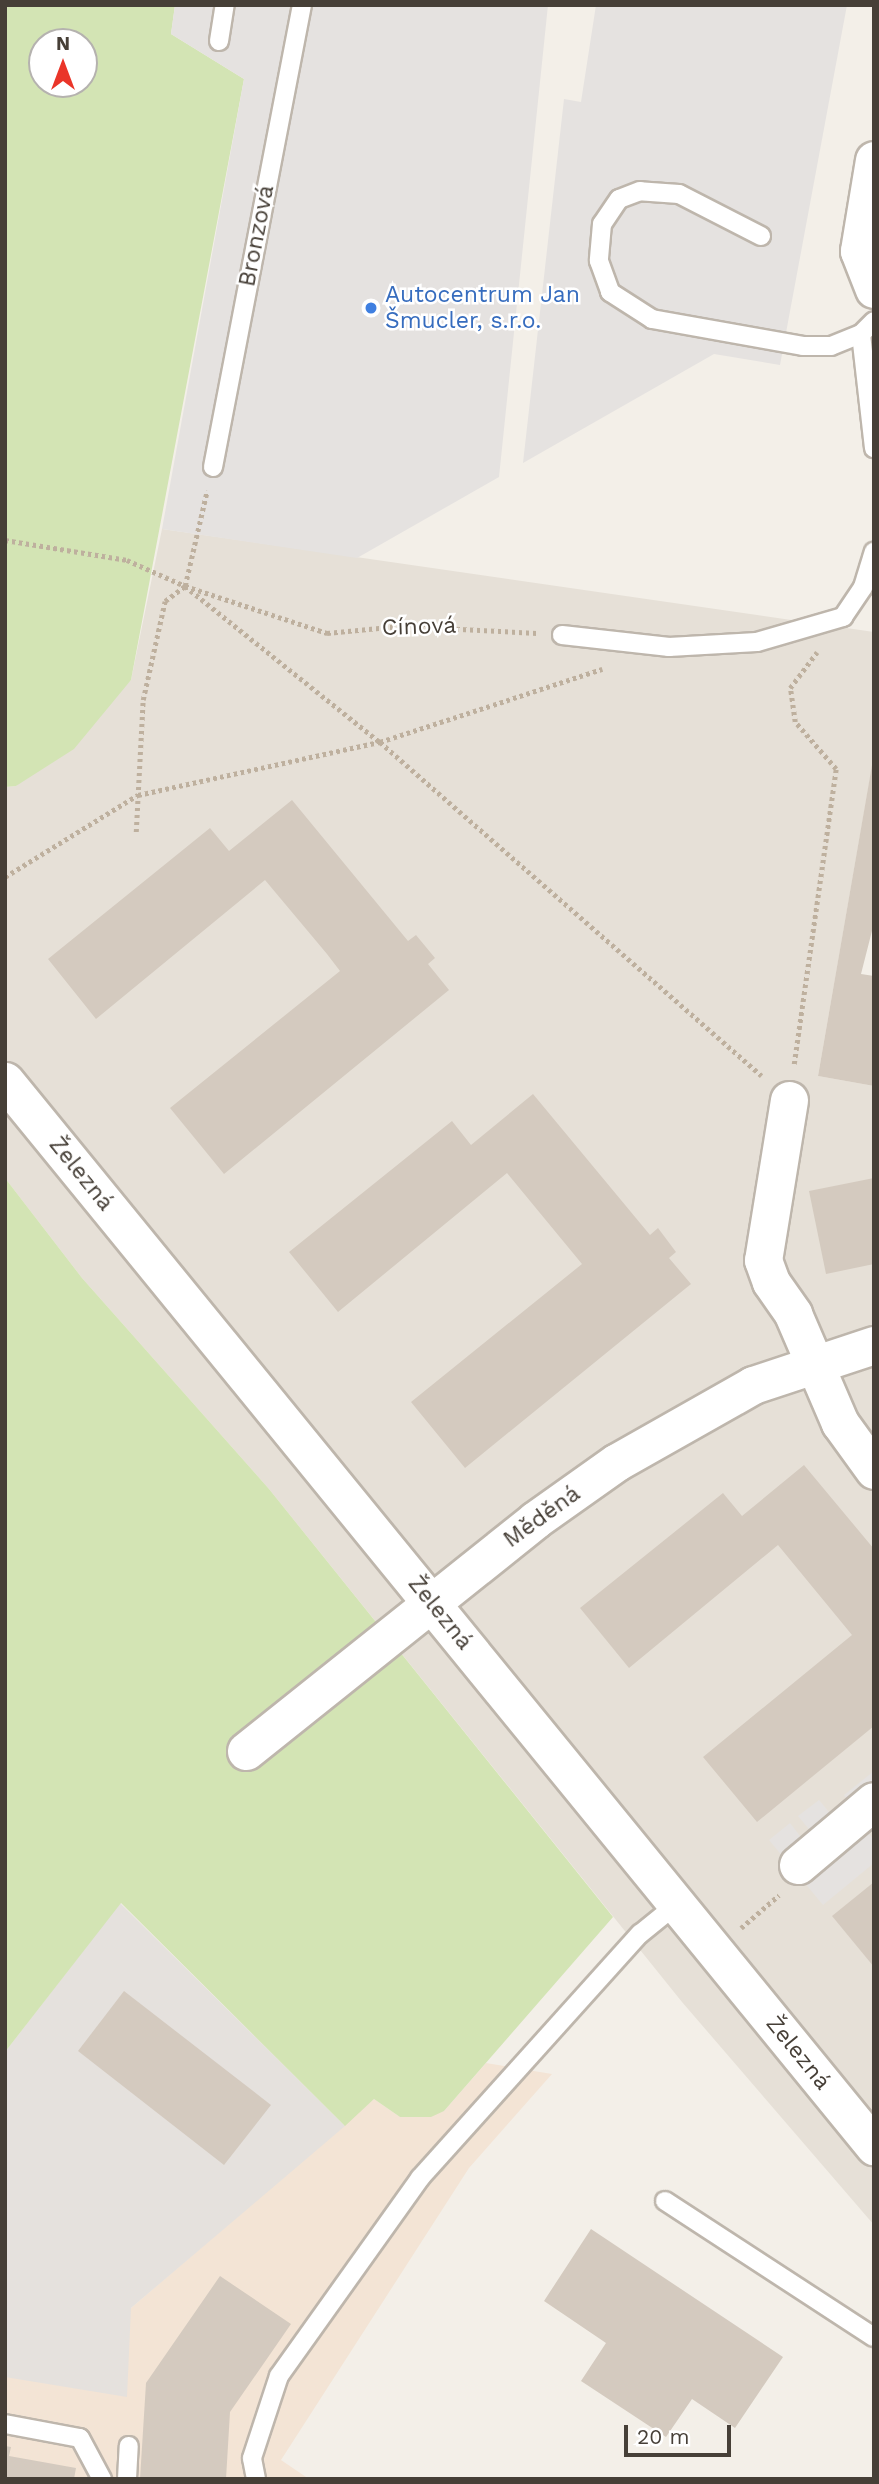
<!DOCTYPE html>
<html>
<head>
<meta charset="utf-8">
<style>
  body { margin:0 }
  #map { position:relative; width:879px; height:2484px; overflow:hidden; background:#f3efe8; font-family:"Work Sans",sans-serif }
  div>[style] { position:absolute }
  .residential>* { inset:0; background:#e6e0d7 }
  .commercial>* { inset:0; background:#f3e4d5 }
  .industrial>* { inset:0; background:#e5e1dd }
  .green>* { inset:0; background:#d3e4b4 }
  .parking>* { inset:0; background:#e5e2e0 }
  .building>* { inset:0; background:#d4cabf }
  .path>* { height:4.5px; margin-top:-2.25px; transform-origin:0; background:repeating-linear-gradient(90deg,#beb09e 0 3.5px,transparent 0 7px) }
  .roads { filter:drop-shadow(2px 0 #beb6ac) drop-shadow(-2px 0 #beb6ac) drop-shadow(0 2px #beb6ac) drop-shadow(0 -2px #beb6ac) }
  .service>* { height:18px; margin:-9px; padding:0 9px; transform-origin:9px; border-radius:9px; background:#fff }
  .minor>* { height:37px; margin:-18.5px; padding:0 18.5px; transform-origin:18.5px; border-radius:18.5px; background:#fff }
  .dots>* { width:19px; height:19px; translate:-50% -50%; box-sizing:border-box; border:4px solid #fff; border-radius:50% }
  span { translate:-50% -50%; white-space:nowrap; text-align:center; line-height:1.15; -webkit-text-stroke:5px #fff; paint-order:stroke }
  .street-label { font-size:23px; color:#463f37 }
  .shop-label { font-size:23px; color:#366cbe }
  .left { translate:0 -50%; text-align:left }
  .frame { position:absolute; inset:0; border:7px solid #463f37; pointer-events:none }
  .north { position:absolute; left:28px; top:28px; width:70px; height:70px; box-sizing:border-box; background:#fff; border:2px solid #b5b2af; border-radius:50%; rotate:0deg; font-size:19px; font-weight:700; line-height:28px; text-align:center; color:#463f37 }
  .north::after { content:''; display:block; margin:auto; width:24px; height:32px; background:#ea3529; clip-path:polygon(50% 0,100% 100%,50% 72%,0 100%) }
  .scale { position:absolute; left:624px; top:2425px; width:107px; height:32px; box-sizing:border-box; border:4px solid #463f37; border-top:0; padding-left:9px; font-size:21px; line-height:24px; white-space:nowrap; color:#463f37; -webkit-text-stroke:5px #fff; paint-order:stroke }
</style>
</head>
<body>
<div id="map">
  <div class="residential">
    <i style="clip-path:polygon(162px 529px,874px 632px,874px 755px,818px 1076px,874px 1086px,874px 2225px,682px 2002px,269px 1489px,82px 1278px,5px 1178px,5px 787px,16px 786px,131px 680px)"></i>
  </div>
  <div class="commercial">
    <i style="clip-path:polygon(486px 2063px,552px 2074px,469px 2168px,281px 2460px,309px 2479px,5px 2479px,5px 2286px,131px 2308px,374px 2099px,400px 2117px,444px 2111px)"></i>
  </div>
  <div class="industrial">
    <i style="clip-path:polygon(120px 1903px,345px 2126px,131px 2308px,127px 2397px,5px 2377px,5px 2052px)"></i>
  </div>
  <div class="green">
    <i style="clip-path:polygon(evenodd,5px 5px,175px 5px,171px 34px,244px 79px,131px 680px,74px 749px,16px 786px,5px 787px,5px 5px,42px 42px,84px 42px,84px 84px,42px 84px,42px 42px)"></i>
    <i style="clip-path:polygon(5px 1178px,82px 1278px,269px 1489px,613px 1917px,444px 2111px,431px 2117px,400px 2117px,374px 2099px,345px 2126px,121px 1903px,5px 2052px)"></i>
  </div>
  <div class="parking">
    <i style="clip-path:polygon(175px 5px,548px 5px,499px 477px,357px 558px,162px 529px,244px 79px,171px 34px)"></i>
    <i style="clip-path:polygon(596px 5px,847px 5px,780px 365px,714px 354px,523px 463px,564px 99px,581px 102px)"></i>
    <i style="clip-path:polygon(874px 1771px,874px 1828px,868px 1833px,874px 1840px,874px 1863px,823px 1905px,769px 1840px,790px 1823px,804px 1841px,813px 1834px,798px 1816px,819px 1800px,834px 1818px,851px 1805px,844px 1795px)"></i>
  </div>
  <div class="building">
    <i style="clip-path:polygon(872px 765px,874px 923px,861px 974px,874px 976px,874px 1086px,818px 1076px)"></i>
    <i style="clip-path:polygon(292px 800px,408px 941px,416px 935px,435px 958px,428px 964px,449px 990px,224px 1174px,170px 1108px,340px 971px,327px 954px,265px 880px,96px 1019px,48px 959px,210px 828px,229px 851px)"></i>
    <i style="clip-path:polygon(533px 1094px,650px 1235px,658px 1228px,676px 1252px,669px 1258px,691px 1284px,465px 1468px,411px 1402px,582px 1264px,507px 1173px,338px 1312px,289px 1252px,452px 1121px,471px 1145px)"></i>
    <i style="clip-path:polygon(874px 1178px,874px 1264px,826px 1274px,809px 1191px)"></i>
    <i style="clip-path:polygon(804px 1465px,874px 1549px,874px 1726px,757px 1822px,703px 1757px,852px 1635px,778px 1545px,629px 1668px,580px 1608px,723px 1493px,742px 1516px)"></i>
    <i style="clip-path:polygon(874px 1882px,874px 1967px,832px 1916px)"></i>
    <i style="clip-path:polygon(124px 1991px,271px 2105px,224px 2165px,78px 2051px)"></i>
    <i style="clip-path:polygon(591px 2229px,783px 2357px,735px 2428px,692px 2399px,666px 2437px,581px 2381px,606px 2343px,544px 2301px)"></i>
    <i style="clip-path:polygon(220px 2276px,291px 2324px,230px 2412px,226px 2479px,140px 2479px,146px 2383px)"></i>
    <i style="clip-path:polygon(5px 2446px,11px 2447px,9px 2456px,76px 2468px,74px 2479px,5px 2479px)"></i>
  </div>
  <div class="path">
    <i style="left:5px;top:540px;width:124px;rotate:9.3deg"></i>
    <i style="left:127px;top:560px;width:64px;rotate:24.1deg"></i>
    <i style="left:185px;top:586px;width:250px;rotate:38.7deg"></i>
    <i style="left:380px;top:742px;width:507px;rotate:41.16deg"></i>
    <i style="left:185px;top:586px;width:98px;rotate:-77deg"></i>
    <i style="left:136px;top:832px;width:132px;rotate:-87deg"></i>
    <i style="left:143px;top:700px;width:101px;rotate:-77.5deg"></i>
    <i style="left:165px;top:601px;width:25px;rotate:-37deg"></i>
    <i style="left:185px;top:586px;width:150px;rotate:18.3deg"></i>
    <i style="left:327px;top:633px;width:73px;rotate:-5.5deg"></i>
    <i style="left:400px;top:626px;width:137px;rotate:2.9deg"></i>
    <i style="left:5px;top:877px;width:156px;rotate:-31.7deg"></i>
    <i style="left:138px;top:795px;width:248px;rotate:-12.4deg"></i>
    <i style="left:380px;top:742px;width:234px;rotate:-18.2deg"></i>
    <i style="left:794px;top:1064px;width:298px;rotate:-81.9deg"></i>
    <i style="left:836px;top:769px;width:62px;rotate:-131.1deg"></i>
    <i style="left:795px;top:722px;width:34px;rotate:-98deg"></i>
    <i style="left:790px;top:688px;width:45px;rotate:-53.1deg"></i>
    <i style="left:741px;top:1928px;width:50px;rotate:-41deg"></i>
  </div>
  <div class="roads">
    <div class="service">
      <i style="left:219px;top:41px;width:36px;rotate:-81deg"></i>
      <i style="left:761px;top:236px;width:92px;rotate:-152.9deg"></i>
      <i style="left:679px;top:194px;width:39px;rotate:-176deg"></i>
      <i style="left:640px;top:191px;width:22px;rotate:159deg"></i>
      <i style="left:619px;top:199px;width:30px;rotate:124deg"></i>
      <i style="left:602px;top:224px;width:37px;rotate:95deg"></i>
      <i style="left:599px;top:261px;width:33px;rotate:70deg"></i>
      <i style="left:610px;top:292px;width:50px;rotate:32.7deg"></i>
      <i style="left:652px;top:319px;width:153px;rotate:10.1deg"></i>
      <i style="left:803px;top:346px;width:28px"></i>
      <i style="left:831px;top:346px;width:32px;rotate:-22deg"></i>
      <i style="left:861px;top:334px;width:18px;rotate:-45deg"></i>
      <i style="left:861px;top:334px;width:115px;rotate:83.5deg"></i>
      <i style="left:213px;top:467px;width:470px;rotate:-79.1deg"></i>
      <i style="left:562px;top:635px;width:108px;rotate:6.4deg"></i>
      <i style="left:669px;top:647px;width:88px;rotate:-3.3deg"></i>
      <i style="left:757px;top:642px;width:90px;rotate:-16.2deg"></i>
      <i style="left:843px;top:617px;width:36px;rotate:-56deg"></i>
      <i style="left:863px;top:587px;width:37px;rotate:-73deg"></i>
      <i style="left:665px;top:2201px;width:249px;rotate:33.1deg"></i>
      <i style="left:5px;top:2424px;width:76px;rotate:10.6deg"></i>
      <i style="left:80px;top:2438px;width:47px;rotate:61.8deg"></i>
      <i style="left:127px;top:2479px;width:33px;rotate:-87deg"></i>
      <i style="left:256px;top:2479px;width:21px;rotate:-101deg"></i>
      <i style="left:252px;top:2458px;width:86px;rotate:-71.8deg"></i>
      <i style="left:279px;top:2376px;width:243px;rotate:-54.5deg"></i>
      <i style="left:420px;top:2178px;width:329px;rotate:-48deg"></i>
      <i style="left:640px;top:1934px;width:48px;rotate:-39deg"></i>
    </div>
    <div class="minor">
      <i style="left:874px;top:160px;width:92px;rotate:99.4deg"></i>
      <i style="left:859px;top:251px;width:41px;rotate:68.5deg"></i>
      <i style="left:5px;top:1081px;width:1375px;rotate:50.79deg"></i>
      <i style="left:789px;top:1100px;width:162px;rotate:99.2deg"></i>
      <i style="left:763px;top:1260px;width:23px;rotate:70deg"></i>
      <i style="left:771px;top:1282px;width:39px;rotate:55deg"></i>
      <i style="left:793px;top:1314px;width:119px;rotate:66.7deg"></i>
      <i style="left:840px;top:1423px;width:58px;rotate:54.1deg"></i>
      <i style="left:246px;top:1751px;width:370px;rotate:-38.6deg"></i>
      <i style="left:535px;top:1520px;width:100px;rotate:-35.3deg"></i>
      <i style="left:617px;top:1462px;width:156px;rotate:-29.5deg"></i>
      <i style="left:753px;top:1385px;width:127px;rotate:-18.3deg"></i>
      <i style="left:798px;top:1865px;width:99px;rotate:-40.1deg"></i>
    </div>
  </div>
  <div class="dots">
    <i style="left:371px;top:308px;background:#3f7fe0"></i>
  </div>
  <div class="street-label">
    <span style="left:257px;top:236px;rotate:-79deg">Bronzová</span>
    <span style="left:419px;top:627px;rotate:-2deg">Cínová</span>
    <span style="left:81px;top:1174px;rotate:51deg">Železná</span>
    <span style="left:542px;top:1517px;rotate:-36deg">Měděná</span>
    <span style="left:440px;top:1613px;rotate:51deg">Železná</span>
    <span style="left:798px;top:2053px;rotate:51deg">Železná</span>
  </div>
  <div class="shop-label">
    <span class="left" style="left:385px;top:308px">Autocentrum Jan<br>Šmucler, s.r.o.</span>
  </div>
  <div class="frame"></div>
  <div class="north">N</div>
  <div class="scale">20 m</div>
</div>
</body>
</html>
